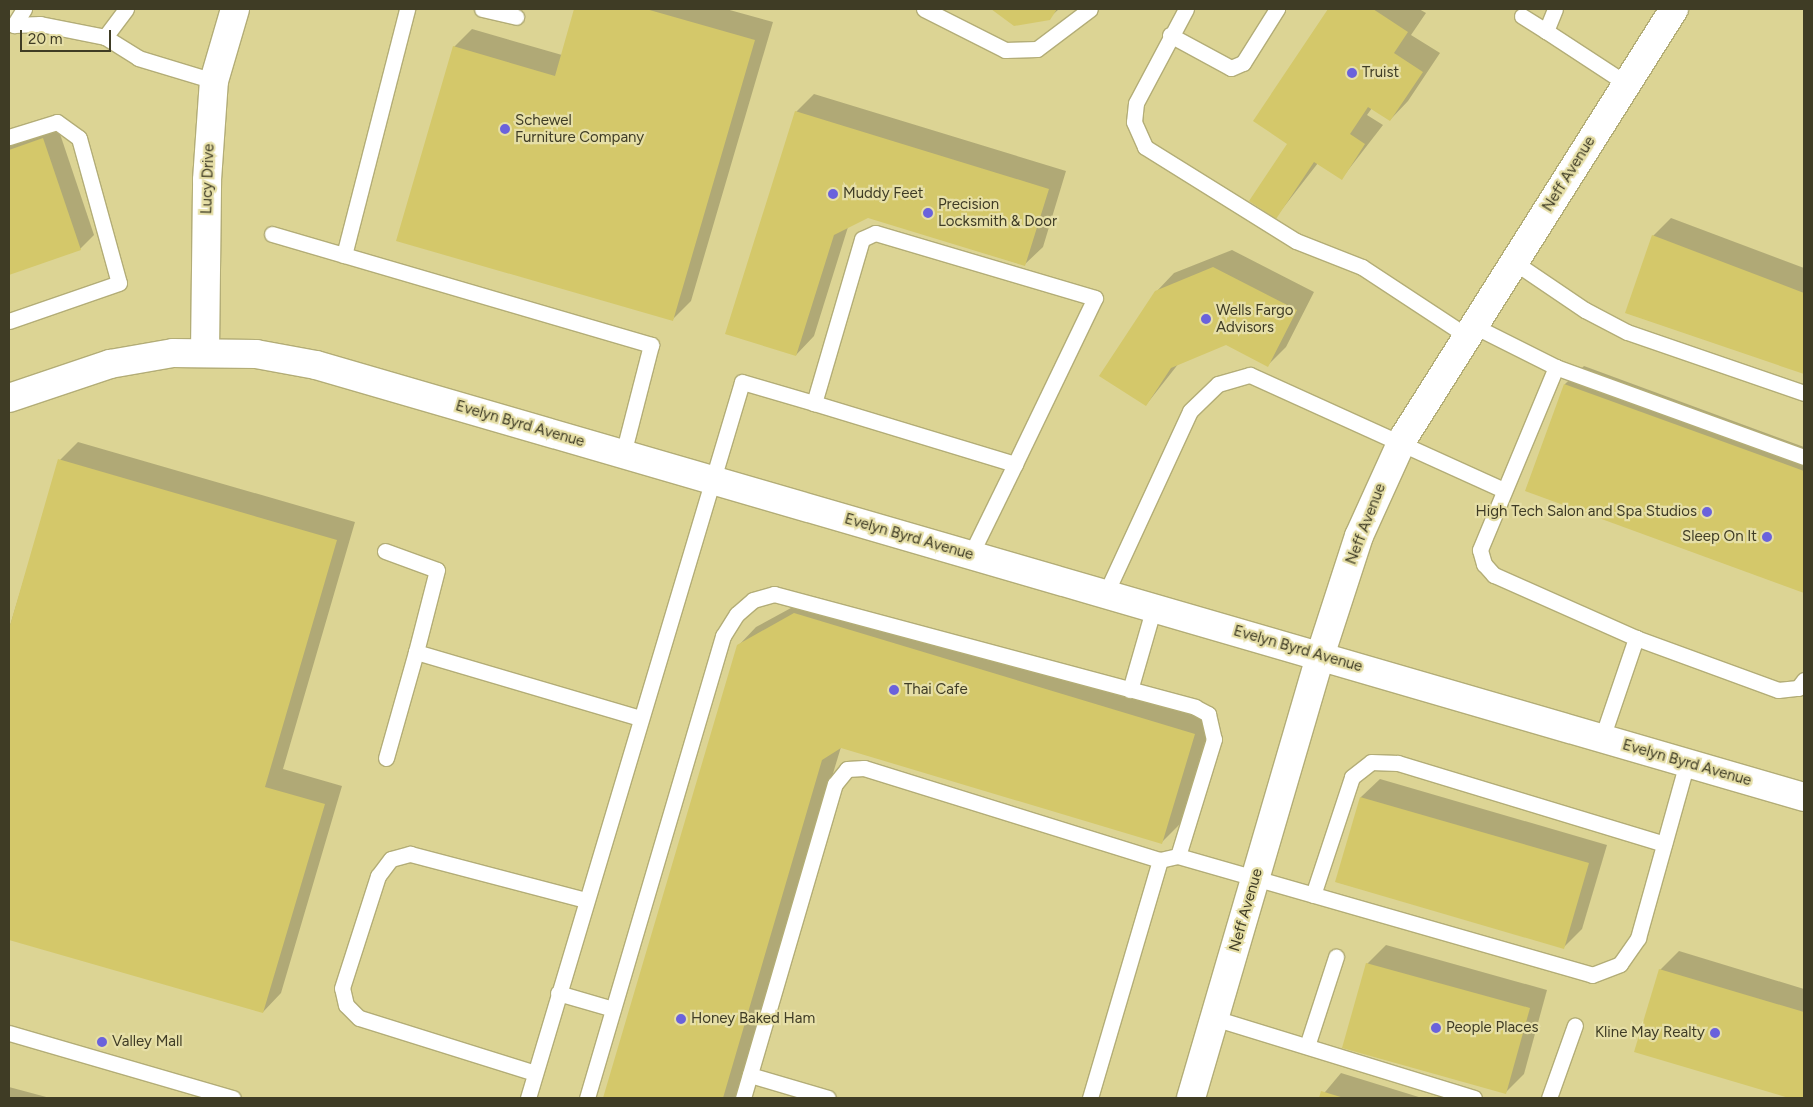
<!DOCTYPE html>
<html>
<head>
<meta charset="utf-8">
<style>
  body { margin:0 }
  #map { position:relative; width:1813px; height:1107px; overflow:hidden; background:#e6dfa7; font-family:Figtree,sans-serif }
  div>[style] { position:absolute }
  .built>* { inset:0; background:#dcd494 }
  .shadow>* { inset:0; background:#0003 }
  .building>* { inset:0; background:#d4c86a }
  .roads { filter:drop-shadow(1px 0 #b3ad77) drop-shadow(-1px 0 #b3ad77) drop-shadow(0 1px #b3ad77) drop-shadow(0 -1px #b3ad77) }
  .lane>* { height:15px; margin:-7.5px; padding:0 7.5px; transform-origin:7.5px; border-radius:7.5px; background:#fff }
  .street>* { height:28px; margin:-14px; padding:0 14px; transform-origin:14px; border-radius:14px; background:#fff }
  .secondary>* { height:28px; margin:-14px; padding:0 14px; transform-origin:14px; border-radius:14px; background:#fff }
  .dots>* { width:14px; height:14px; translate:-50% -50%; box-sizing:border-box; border:2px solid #e6dfa7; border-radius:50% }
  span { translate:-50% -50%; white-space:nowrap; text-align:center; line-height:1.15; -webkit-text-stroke:4.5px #e6dfa7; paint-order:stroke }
  .poi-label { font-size:15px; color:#3f3c25 }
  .left { translate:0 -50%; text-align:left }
  .right { translate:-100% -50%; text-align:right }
  .street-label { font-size:15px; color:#3f3c25 }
  .frame { position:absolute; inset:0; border:10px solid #3f3c25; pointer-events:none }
  .scale { position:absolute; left:20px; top:30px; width:91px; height:22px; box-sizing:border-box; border:2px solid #3f3c25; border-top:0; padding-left:6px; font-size:15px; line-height:18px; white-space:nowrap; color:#3f3c25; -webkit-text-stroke:4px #e6dfa7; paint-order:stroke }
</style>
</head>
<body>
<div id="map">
  <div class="built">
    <i style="clip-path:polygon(34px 9px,1804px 9px,1804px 1098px,9px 1098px,9px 16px)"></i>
  </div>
  <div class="shadow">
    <i style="clip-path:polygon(576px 9px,726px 9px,773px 22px,691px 301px,673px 319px,454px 47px,472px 29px,562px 55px)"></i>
    <i style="clip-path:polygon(993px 9px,1059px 9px,1049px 18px,1014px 24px)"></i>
    <i style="clip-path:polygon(1330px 9px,1419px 9px,1426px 13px,1411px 35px,1440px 53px,1408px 101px,1390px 120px,1372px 108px,1367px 115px,1383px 125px,1342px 178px,1318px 163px,1276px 217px,1289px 144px,1255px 121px)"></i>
    <i style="clip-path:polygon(814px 94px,1066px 171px,1043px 247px,1024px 265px,868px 217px,848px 227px,814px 336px,796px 355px,796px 112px)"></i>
    <i style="clip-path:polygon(57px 125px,94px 235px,80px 249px,9px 274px,9px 141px)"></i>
    <i style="clip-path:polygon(1671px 218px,1804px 268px,1804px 373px,1627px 313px,1653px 236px)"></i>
    <i style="clip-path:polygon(1232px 250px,1314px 292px,1286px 347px,1268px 365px,1226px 344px,1179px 363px,1146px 405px,1156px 292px,1174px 273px)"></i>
    <i style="clip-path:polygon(1584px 366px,1804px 447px,1804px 592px,1526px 490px,1565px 384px)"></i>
    <i style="clip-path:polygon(78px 442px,355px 522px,283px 769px,342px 786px,281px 993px,263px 1012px,9px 938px,9px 629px,60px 460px)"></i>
    <i style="clip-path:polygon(813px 596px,1213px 715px,1180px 824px,1162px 842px,841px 747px,735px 1098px,605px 1098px,738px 646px,756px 627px)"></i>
    <i style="clip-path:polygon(1380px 779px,1607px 845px,1582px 929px,1564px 947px,1337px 882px,1361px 797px)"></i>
    <i style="clip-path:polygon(1386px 945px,1547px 990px,1524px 1074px,1505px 1093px,1367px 964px)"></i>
    <i style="clip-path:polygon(1679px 951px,1804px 989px,1804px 1098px,1636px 1051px,1660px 970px)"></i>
    <i style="clip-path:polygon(1341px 1073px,1422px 1098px,1320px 1098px)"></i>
    <i style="clip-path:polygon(9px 1087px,50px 1098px,9px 1098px)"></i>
  </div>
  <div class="building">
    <i style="clip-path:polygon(574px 9px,646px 9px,755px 40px,673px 321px,396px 241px,453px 46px,555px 76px)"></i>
    <i style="clip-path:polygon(991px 9px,1057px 9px,1050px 20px,1014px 26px)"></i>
    <i style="clip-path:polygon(1328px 9px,1373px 9px,1408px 32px,1394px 53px,1423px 72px,1390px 121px,1368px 107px,1350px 134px,1365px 144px,1342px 180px,1314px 162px,1276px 219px,1249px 201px,1287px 144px,1253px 121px)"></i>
    <i style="clip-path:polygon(795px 111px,1049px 189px,1025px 266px,868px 218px,834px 235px,796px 356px,725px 334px)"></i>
    <i style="clip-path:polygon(43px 138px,81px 250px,9px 275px,9px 150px)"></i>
    <i style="clip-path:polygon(1652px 235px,1804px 293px,1804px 374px,1625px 313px)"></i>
    <i style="clip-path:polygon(1213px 267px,1297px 310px,1268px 367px,1226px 345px,1171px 368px,1146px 406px,1099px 376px,1155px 291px)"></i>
    <i style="clip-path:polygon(1564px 384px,1804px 471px,1804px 593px,1525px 491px)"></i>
    <i style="clip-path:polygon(58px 459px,337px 540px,265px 787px,325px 804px,263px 1013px,9px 940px,9px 629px)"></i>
    <i style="clip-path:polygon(794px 613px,1195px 734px,1162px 844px,841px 748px,822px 760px,723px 1098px,603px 1098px,737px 645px)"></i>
    <i style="clip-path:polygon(1360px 797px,1589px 863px,1564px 949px,1335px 882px)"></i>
    <i style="clip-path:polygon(1366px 963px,1530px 1008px,1506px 1094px,1342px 1048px)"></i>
    <i style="clip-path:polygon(1659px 969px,1804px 1012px,1804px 1098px,1789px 1098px,1634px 1052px)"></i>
    <i style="clip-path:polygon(1321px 1091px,1344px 1098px,1319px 1098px)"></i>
  </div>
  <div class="roads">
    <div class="lane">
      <i style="left:24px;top:9px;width:19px;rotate:122deg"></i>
      <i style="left:14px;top:25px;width:26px;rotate:-2deg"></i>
      <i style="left:40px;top:24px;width:66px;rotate:11.3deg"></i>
      <i style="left:105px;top:37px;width:39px;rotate:32deg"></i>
      <i style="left:138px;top:58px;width:79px;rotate:16.8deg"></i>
      <i style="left:482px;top:9px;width:35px;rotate:13deg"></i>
      <i style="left:924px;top:9px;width:91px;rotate:26.8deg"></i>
      <i style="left:1005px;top:50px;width:32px;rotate:-2deg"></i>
      <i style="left:1037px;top:49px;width:66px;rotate:-37deg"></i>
      <i style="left:1186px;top:9px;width:106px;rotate:118deg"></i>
      <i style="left:1136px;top:103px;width:19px;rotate:96deg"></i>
      <i style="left:1134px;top:122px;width:27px;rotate:66deg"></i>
      <i style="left:1145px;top:147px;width:178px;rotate:31.9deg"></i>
      <i style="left:1296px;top:241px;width:71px;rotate:21.5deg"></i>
      <i style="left:1362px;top:267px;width:126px;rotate:33.3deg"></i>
      <i style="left:1555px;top:9px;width:24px;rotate:112deg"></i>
      <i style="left:1546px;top:31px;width:97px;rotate:33.2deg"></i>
      <i style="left:1522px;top:16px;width:28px;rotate:32deg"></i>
      <i style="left:1170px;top:35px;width:69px;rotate:28.4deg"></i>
      <i style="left:1231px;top:68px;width:13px;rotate:-23deg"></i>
      <i style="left:1243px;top:63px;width:64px;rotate:-57.8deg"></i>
      <i style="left:105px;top:37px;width:35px;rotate:-53deg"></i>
      <i style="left:9px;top:137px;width:50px;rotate:-17.4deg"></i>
      <i style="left:57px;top:122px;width:27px;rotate:36deg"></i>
      <i style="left:79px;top:138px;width:150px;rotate:74.6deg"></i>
      <i style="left:119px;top:283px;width:116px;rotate:160.9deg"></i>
      <i style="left:272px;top:234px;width:395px;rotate:16.3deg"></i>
      <i style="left:651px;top:345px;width:113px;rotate:104.4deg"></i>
      <i style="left:344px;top:255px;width:254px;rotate:-75.6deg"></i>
      <i style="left:1514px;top:262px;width:86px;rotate:34.1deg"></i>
      <i style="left:1585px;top:310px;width:47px;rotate:27.6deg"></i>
      <i style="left:1627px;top:332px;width:187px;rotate:19deg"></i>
      <i style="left:1474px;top:326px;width:92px;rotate:26.6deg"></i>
      <i style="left:1804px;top:457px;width:264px;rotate:-160.1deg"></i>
      <i style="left:1556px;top:367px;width:198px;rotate:112.6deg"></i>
      <i style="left:1480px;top:550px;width:15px;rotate:74deg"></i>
      <i style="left:1484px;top:564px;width:15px;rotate:48deg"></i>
      <i style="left:1494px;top:575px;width:155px;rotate:23.9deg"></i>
      <i style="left:1636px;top:638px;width:151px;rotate:20.1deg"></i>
      <i style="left:1778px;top:690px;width:20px;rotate:-6deg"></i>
      <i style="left:1798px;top:688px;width:10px;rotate:-53deg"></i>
      <i style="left:385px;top:551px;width:55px;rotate:20.1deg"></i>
      <i style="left:437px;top:570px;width:85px;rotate:104.4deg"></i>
      <i style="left:971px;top:554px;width:100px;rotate:-63.9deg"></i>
      <i style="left:1015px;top:464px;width:184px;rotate:-64.3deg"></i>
      <i style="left:1095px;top:298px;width:229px;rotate:-163.5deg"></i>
      <i style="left:875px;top:233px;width:14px;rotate:155deg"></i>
      <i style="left:862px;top:239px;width:171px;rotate:106.3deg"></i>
      <i style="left:814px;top:403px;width:210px;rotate:16.9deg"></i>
      <i style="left:1106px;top:593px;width:200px;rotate:-65.2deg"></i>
      <i style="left:1190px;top:411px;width:39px;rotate:-44deg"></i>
      <i style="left:1218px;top:384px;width:33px;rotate:-16deg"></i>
      <i style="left:1250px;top:375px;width:278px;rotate:24.4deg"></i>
      <i style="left:1130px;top:690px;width:86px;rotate:-73.9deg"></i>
      <i style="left:1602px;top:738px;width:106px;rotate:-71.2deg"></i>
      <i style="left:386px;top:758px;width:110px;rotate:-74.2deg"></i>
      <i style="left:416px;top:652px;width:234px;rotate:16.4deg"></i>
      <i style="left:1313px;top:895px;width:124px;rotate:-71.7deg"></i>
      <i style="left:1352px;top:777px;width:24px;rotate:-38deg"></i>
      <i style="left:1371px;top:762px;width:27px;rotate:2deg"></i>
      <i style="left:1398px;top:763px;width:278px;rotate:16.9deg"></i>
      <i style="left:558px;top:993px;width:57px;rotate:16.2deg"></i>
      <i style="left:1214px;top:1018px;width:272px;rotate:17.1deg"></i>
      <i style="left:9px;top:1033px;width:233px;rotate:16.2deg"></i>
      <i style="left:1307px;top:1046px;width:94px;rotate:-72deg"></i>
      <i style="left:535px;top:1073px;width:184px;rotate:-162.6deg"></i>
      <i style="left:359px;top:1018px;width:18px;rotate:-135deg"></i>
      <i style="left:346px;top:1005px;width:17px;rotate:-103deg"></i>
      <i style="left:342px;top:988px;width:118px;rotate:-72.2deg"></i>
      <i style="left:378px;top:876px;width:21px;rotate:-53deg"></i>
      <i style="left:391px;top:859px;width:20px;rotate:-15deg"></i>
      <i style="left:410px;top:854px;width:181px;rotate:14.7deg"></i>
      <i style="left:750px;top:1075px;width:81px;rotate:16.4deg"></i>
      <i style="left:528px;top:1098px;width:747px;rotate:-73.36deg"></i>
      <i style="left:742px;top:382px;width:75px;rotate:16.3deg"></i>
      <i style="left:587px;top:1098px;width:482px;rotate:-73.6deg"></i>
      <i style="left:723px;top:636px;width:26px;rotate:-58deg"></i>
      <i style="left:737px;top:614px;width:21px;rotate:-41deg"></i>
      <i style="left:753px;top:600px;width:22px;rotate:-16deg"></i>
      <i style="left:774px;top:594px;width:436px;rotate:15deg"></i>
      <i style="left:1195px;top:707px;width:15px;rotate:28deg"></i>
      <i style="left:1208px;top:714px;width:26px;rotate:77deg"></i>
      <i style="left:1214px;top:739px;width:122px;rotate:107.1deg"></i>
      <i style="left:1178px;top:856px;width:431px;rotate:16deg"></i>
      <i style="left:1592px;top:975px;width:30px;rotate:-21deg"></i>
      <i style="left:1620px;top:964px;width:32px;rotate:-55deg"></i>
      <i style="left:1638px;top:938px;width:182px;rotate:-74.4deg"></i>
      <i style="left:743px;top:1098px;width:327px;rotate:-73.7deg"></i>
      <i style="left:835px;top:784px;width:19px;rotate:-51deg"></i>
      <i style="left:847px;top:769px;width:17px;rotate:-3deg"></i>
      <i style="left:864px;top:768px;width:310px;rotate:17.3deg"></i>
      <i style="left:1160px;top:860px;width:18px;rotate:-13deg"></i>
      <i style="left:1090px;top:1098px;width:248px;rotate:-73.6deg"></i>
      <i style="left:1549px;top:1098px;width:77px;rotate:-70.4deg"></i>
    </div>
    <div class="street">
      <i style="left:1191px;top:1098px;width:460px;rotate:-73.7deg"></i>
    </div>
    <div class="secondary">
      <i style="left:205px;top:352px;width:172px;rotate:-89.3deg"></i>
      <i style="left:207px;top:180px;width:99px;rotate:-86deg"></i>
      <i style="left:214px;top:81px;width:75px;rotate:-73.7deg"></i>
      <i style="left:9px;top:398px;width:107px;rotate:-18.6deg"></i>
      <i style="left:110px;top:364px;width:64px;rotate:-9.9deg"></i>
      <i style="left:173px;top:353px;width:83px;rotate:0.7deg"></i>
      <i style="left:256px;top:354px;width:61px;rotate:10.4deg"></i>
      <i style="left:316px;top:365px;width:1549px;rotate:16.19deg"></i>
      <i style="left:1320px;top:656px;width:126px;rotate:-72deg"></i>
      <i style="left:1359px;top:536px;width:109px;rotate:-65.6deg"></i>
      <i style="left:1404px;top:437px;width:506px;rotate:-57.75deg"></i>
    </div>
  </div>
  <div class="dots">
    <i style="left:1352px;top:73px;background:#6a62dc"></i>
    <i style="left:505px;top:129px;background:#6a62dc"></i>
    <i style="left:833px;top:194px;background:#6a62dc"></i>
    <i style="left:928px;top:213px;background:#6a62dc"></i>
    <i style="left:1206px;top:319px;background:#6a62dc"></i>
    <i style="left:1707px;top:512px;background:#6a62dc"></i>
    <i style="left:1767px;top:537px;background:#6a62dc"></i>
    <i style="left:894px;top:690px;background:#6a62dc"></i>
    <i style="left:681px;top:1019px;background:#6a62dc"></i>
    <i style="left:1436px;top:1028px;background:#6a62dc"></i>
    <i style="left:1715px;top:1033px;background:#6a62dc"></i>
    <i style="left:102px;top:1042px;background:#6a62dc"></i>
  </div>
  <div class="poi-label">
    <span class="left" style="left:1362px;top:73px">Truist</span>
    <span class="left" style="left:515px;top:129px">Schewel<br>Furniture Company</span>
    <span class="left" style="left:843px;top:194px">Muddy Feet</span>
    <span class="left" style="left:938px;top:213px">Precision<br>Locksmith &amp; Door</span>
    <span class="left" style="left:1216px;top:319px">Wells Fargo<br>Advisors</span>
    <span class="right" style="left:1697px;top:512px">High Tech Salon and Spa Studios</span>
    <span class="right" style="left:1757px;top:537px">Sleep On It</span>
    <span class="left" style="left:904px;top:690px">Thai Cafe</span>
    <span class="left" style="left:691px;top:1019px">Honey Baked Ham</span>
    <span class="left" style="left:1446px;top:1028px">People Places</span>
    <span class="right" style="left:1705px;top:1033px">Kline May Realty</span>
    <span class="left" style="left:112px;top:1042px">Valley Mall</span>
  </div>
  <div class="street-label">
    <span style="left:1569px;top:174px;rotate:-58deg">Neff Avenue</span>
    <span style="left:208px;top:179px;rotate:-88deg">Lucy Drive</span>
    <span style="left:520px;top:424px;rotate:16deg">Evelyn Byrd Avenue</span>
    <span style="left:1366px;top:524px;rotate:-69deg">Neff Avenue</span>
    <span style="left:909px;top:537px;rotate:16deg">Evelyn Byrd Avenue</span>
    <span style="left:1298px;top:649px;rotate:16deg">Evelyn Byrd Avenue</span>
    <span style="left:1687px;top:763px;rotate:16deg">Evelyn Byrd Avenue</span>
    <span style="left:1246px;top:910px;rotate:-74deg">Neff Avenue</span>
  </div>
  <div class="frame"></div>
  <div class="scale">20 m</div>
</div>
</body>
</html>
